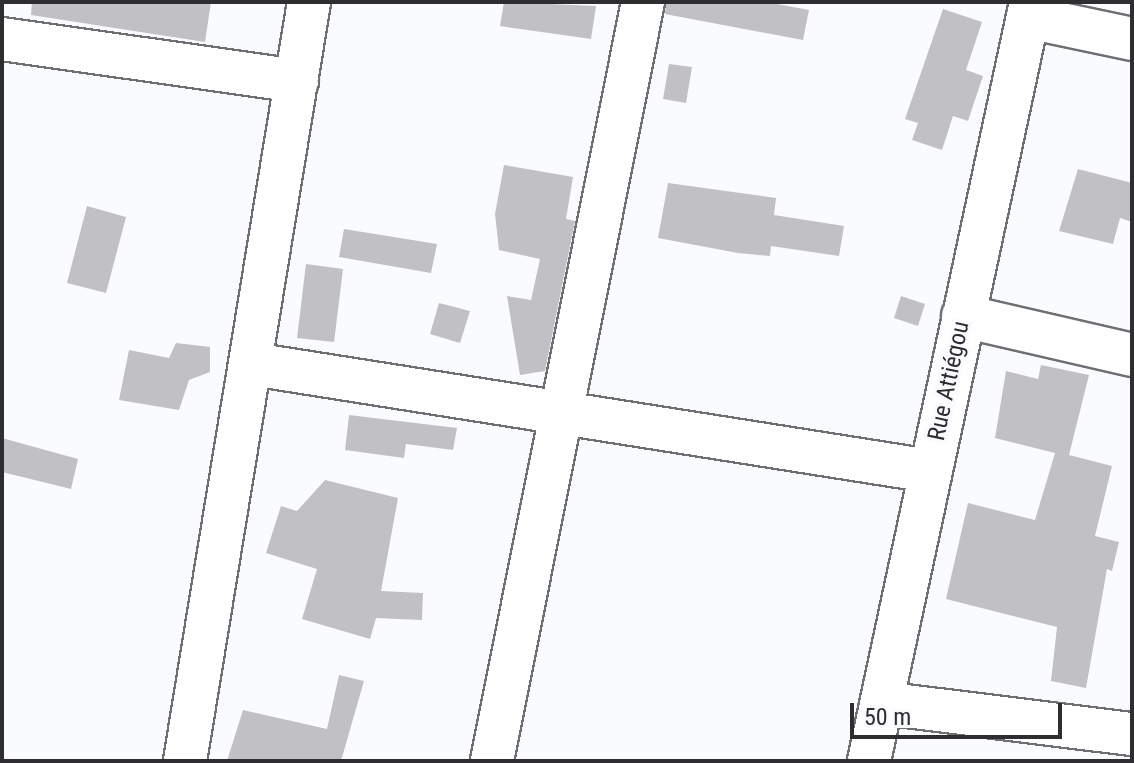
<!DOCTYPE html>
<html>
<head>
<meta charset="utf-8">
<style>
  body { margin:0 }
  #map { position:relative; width:1134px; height:763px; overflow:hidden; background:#fafbff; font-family:"Roboto Condensed",sans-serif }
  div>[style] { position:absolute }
  .building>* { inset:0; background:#c1c0c4 }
  .roads { filter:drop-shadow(2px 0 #6e6f73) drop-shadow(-2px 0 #6e6f73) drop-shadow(0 2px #6e6f73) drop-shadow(0 -2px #6e6f73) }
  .minor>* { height:42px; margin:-21px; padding:0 21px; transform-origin:21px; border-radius:21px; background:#fff }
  span { translate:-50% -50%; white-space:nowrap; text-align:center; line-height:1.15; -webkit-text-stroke:8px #fafbff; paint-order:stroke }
  .street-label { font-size:24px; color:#2e2e30 }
  .frame { position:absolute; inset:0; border:4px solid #2e2e30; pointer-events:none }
  .scale { position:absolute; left:850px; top:703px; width:212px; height:36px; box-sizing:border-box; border:4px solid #2e2e30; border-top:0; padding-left:10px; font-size:24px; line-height:28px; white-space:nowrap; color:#2e2e30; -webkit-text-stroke:6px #fafbff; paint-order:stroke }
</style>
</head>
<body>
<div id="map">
  <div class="building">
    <i style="clip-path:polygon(32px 2px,211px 2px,205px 42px,31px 15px)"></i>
    <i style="clip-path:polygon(504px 2px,596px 6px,591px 39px,500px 26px)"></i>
    <i style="clip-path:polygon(666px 2px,766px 2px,809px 10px,803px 40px,665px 14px)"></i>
    <i style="clip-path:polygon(943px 9px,982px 22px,966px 70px,983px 76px,968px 121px,953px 116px,942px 150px,912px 140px,918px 123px,905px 119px)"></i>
    <i style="clip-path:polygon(669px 64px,692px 67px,686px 103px,663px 99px)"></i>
    <i style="clip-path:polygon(504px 165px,573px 177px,566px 219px,575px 221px,545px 371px,520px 375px,507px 296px,531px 300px,540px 259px,499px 250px,495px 214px)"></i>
    <i style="clip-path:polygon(1078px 169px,1132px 183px,1132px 222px,1120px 218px,1113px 244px,1059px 231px)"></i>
    <i style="clip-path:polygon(668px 183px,776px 198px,774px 215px,844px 226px,839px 256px,771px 246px,770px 256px,738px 253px,658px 238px)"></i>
    <i style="clip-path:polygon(87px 206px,126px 217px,106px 293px,67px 283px)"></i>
    <i style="clip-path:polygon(344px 229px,437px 244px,431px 273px,339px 257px)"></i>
    <i style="clip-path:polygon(306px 264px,343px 269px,334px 342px,297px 338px)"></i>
    <i style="clip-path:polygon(901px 296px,925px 304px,918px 326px,894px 318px)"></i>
    <i style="clip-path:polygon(439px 303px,470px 311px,460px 343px,430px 334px)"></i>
    <i style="clip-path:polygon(176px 343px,210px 347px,210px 372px,189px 380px,179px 410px,119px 400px,129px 350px,169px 358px)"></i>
    <i style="clip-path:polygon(1041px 365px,1089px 375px,1069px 455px,1112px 466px,1095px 536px,1119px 542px,1112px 571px,1107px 569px,1086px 688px,1051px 681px,1057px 627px,946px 599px,968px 503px,1035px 520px,1055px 453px,995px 438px,1006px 371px,1038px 379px)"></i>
    <i style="clip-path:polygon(349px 415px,457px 428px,453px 450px,406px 444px,404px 458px,345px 450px)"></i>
    <i style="clip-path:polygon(2px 438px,78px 459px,71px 489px,2px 472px)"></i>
    <i style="clip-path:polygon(325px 480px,398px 498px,381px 591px,423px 593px,422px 620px,376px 618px,370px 639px,302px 619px,317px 569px,266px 553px,281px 506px,297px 511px)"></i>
    <i style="clip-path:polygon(339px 675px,364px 681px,341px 761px,227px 761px,243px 710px,327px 729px)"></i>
  </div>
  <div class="roads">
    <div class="minor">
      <i style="left:1028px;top:17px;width:106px;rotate:11.9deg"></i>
      <i style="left:2px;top:39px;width:298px;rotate:8.1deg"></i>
      <i style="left:963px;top:316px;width:173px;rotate:13deg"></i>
      <i style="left:252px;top:364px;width:686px;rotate:8.97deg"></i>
      <i style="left:882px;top:703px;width:252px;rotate:7.1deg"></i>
      <i style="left:185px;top:761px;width:769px;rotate:-80.72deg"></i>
      <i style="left:492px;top:761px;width:774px;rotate:-78.75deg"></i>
      <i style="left:869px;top:761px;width:776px;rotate:-77.95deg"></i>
    </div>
  </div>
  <div class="street-label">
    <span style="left:949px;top:381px;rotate:-78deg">Rue Attiégou</span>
  </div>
  <div class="frame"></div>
  <div class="scale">50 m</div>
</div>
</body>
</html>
